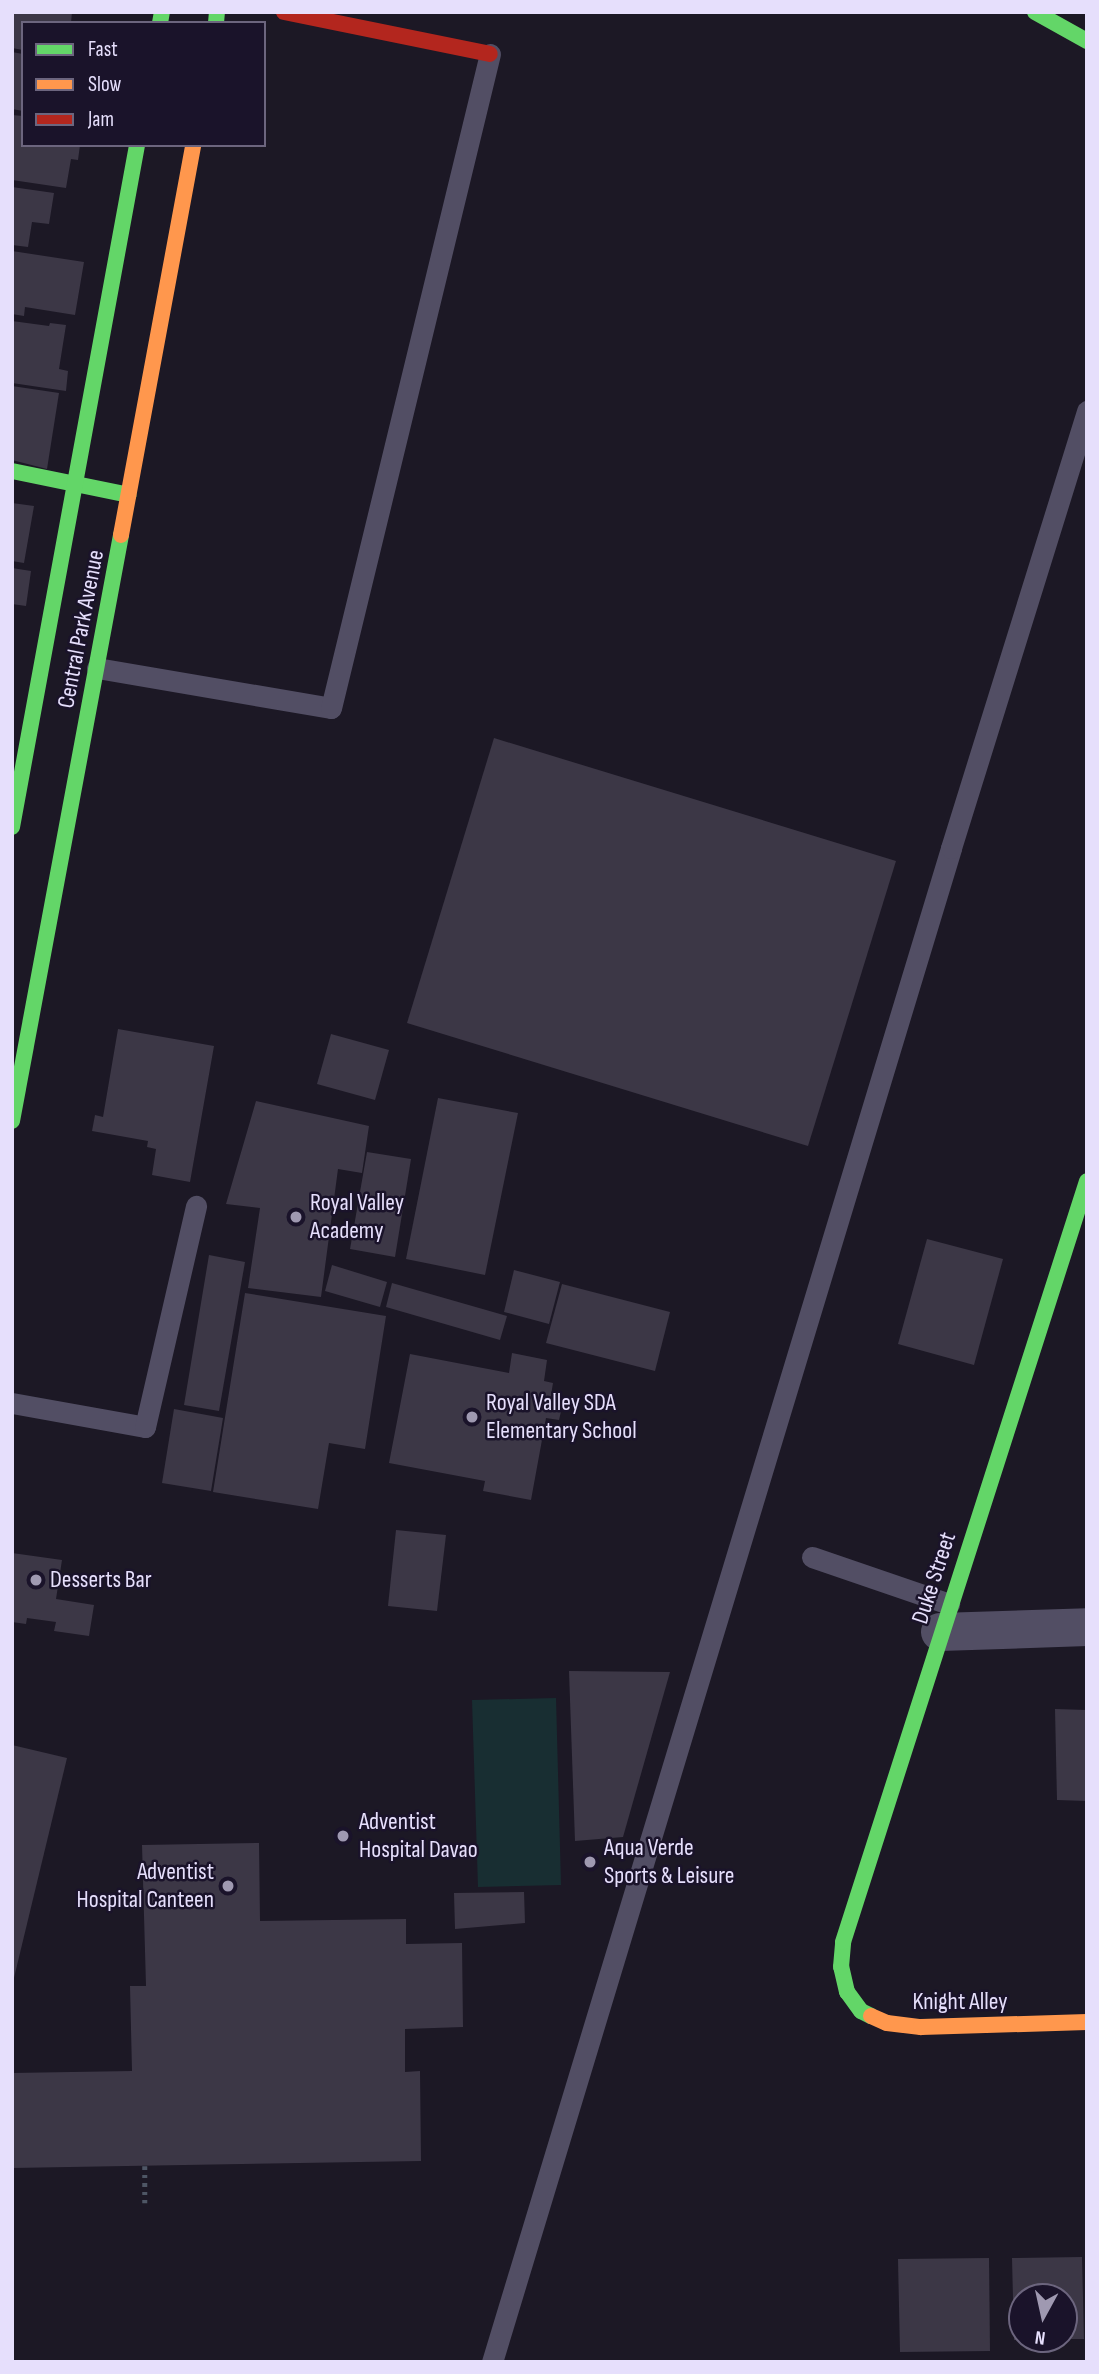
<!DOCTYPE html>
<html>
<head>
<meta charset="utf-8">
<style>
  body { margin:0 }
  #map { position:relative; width:1099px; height:2374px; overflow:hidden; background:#1c1825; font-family:"Sofia Sans Condensed",sans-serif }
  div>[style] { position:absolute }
  .green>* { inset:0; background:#182e32 }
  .building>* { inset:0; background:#3c3746 }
  .path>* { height:4.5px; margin-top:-2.25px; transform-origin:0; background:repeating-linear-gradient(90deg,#4e5665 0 3.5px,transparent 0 8.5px) }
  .lane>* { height:21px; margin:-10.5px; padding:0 10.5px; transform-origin:10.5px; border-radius:10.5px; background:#524e64 }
  .street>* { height:38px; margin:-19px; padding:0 19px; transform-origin:19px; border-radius:19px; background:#524e64 }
  .fast>* { height:16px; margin:-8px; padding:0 8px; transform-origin:8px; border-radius:8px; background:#63d668 }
  .slow>* { height:16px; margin:-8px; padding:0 8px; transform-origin:8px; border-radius:8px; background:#ff974d }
  .jam>* { height:16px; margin:-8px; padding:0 8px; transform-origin:8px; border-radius:8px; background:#b3261e }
  .dots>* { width:19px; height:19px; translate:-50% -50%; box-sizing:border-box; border:4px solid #1a132a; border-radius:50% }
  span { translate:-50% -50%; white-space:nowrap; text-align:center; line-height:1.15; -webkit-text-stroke:5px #1a132a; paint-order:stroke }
  .street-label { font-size:24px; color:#e6dffc }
  .poi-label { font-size:24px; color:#e6dffc }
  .left { translate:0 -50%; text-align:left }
  .right { translate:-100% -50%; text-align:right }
  .frame { position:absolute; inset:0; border:14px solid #e6dffc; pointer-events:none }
  .legend { position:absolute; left:21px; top:21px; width:245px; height:126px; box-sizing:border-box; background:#1a132a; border:2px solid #6c657e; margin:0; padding:9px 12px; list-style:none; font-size:21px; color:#e6dffc }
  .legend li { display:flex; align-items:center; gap:14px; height:35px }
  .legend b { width:35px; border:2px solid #6c657e }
  .north { position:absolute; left:1008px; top:2283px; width:70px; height:70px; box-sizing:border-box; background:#1a132a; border:2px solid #6c657e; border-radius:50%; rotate:188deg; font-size:19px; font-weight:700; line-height:28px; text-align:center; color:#e6dffc }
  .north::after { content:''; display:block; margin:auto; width:24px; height:32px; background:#9f99b1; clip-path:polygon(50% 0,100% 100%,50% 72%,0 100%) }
</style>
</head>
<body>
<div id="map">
  <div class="green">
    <i style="clip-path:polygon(556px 1698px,561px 1885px,478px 1887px,472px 1700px)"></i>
  </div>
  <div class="building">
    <i style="clip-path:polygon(13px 12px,72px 12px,71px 23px,23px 23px,23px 50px,12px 48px)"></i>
    <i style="clip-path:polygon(12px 52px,23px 54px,23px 111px,12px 109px)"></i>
    <i style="clip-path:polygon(12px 115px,23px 116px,23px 145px,80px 145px,78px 160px,71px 159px,66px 188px,12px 180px)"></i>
    <i style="clip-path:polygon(12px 187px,54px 193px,49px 224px,32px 222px,28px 247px,12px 245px)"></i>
    <i style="clip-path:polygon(12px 251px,84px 262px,75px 315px,25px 307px,24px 316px,12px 314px)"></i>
    <i style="clip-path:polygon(12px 321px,49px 326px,50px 323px,66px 325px,59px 369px,68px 371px,66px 391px,12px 383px)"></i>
    <i style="clip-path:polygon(12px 386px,59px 393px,47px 469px,12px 460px)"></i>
    <i style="clip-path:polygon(12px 503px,34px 506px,24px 563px,12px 561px)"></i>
    <i style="clip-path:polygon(12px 568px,31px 571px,26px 606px,12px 604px)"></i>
    <i style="clip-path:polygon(494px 738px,896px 861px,808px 1146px,407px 1023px)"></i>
    <i style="clip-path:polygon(118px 1029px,214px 1046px,190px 1182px,152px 1175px,156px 1149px,147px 1147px,148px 1141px,92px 1131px,95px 1115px,103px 1117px)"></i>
    <i style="clip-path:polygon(331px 1034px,389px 1050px,375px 1100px,317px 1084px)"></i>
    <i style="clip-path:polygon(438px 1098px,518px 1113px,485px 1275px,406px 1259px)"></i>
    <i style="clip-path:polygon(256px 1101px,369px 1126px,362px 1173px,338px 1169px,321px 1297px,248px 1288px,260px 1208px,226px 1204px)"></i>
    <i style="clip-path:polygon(367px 1152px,411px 1159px,395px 1257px,350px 1249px)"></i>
    <i style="clip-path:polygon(927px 1239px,1003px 1259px,974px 1365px,898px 1344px)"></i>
    <i style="clip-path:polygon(209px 1255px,245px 1262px,219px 1411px,184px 1405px)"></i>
    <i style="clip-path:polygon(332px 1265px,387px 1282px,380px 1307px,325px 1291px)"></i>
    <i style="clip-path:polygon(514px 1270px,560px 1282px,549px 1324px,504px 1312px)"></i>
    <i style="clip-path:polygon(392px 1283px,507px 1316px,500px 1340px,386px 1307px)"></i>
    <i style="clip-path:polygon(562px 1284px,670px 1312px,655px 1371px,546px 1343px)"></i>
    <i style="clip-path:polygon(245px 1293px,386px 1316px,365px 1449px,329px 1443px,318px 1509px,213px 1492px)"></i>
    <i style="clip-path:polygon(512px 1353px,547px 1360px,544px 1381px,553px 1383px,550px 1401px,563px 1403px,559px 1420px,546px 1418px,531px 1500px,483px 1491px,485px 1481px,389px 1463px,410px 1354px,509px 1373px)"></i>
    <i style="clip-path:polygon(174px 1409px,223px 1418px,211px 1491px,162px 1483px)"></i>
    <i style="clip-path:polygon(396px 1530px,446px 1535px,437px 1611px,388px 1606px)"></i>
    <i style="clip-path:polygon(12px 1553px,62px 1560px,56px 1599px,94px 1605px,89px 1636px,54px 1631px,56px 1622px,27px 1618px,26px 1624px,12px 1622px)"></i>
    <i style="clip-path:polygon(569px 1671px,670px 1672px,623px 1837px,575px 1841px)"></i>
    <i style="clip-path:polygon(1055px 1709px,1087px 1710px,1087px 1801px,1057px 1800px)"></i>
    <i style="clip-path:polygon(12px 1745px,67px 1758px,13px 1982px,12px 1982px)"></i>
    <i style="clip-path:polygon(259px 1843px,260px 1921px,406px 1919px,406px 1944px,462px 1943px,463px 2027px,405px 2029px,405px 2072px,420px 2071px,421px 2161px,12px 2168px,12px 2073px,132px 2071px,130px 1986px,146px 1986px,142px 1845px)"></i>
    <i style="clip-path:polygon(524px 1892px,525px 1923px,455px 1929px,454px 1893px)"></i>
    <i style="clip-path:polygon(1082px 2257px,1084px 2339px,1064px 2339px,1064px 2297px,1022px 2297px,1022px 2340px,1014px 2340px,1012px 2258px)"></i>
    <i style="clip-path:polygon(989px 2258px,990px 2351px,900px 2352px,898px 2259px)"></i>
  </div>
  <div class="path">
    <i style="left:145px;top:2166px;width:37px;rotate:90deg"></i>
  </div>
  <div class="lane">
    <i style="left:97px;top:668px;width:237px;rotate:9.7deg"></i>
    <i style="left:331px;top:708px;width:673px;rotate:-76.34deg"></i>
    <i style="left:12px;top:1403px;width:135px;rotate:10.2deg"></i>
    <i style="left:145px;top:1427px;width:227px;rotate:-77deg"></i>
    <i style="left:812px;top:1557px;width:145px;rotate:18.9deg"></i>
    <i style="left:492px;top:2362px;width:1582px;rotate:-73.13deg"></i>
    <i style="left:951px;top:848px;width:458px;rotate:-72.7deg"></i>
  </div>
  <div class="street">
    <i style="left:940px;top:1632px;width:147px;rotate:-1.9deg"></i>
  </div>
  <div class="fast">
    <i style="left:1035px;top:12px;width:60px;rotate:29.1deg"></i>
    <i style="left:160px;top:23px;width:11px;rotate:-80deg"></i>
    <i style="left:216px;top:23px;width:11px;rotate:-85deg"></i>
    <i style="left:12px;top:471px;width:119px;rotate:11.6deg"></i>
    <i style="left:12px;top:827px;width:693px;rotate:-79.61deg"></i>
    <i style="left:12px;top:1121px;width:596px;rotate:-79.46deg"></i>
    <i style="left:871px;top:2016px;width:11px;rotate:-153deg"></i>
    <i style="left:861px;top:2011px;width:24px;rotate:-126deg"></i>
    <i style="left:847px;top:1992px;width:26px;rotate:-103deg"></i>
    <i style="left:841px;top:1967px;width:25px;rotate:-85deg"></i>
    <i style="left:843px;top:1942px;width:799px;rotate:-72.22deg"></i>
  </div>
  <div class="slow">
    <i style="left:121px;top:535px;width:397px;rotate:-79.5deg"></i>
    <i style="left:871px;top:2016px;width:17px;rotate:24deg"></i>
    <i style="left:887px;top:2023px;width:34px;rotate:7deg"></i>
    <i style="left:921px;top:2027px;width:166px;rotate:-1.7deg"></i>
  </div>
  <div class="jam">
    <i style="left:284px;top:12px;width:210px;rotate:11.5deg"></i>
  </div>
  <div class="dots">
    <i style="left:296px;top:1217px;background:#9f99b1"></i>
    <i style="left:472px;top:1417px;background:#9f99b1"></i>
    <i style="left:36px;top:1580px;background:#9f99b1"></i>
    <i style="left:343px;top:1836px;background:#9f99b1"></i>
    <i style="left:590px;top:1862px;background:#9f99b1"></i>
    <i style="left:228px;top:1886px;background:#9f99b1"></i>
  </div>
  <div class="street-label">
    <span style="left:81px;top:629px;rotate:-79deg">Central Park Avenue</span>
    <span style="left:934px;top:1578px;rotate:-72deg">Duke Street</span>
    <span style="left:960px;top:2002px">Knight Alley</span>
  </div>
  <div class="poi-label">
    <span class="left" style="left:310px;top:1217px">Royal Valley<br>Academy</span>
    <span class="left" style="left:486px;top:1417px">Royal Valley SDA<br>Elementary School</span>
    <span class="left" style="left:50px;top:1580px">Desserts Bar</span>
    <span class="left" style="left:359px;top:1836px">Adventist<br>Hospital Davao</span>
    <span class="left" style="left:604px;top:1862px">Aqua Verde<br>Sports &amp; Leisure</span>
    <span class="right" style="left:214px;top:1886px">Adventist<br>Hospital Canteen</span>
  </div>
  <div class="frame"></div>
  <ul class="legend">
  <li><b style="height:9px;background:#63d668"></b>Fast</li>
  <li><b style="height:9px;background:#ff974d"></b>Slow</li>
  <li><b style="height:9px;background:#b3261e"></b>Jam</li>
  </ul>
  <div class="north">N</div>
</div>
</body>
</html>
